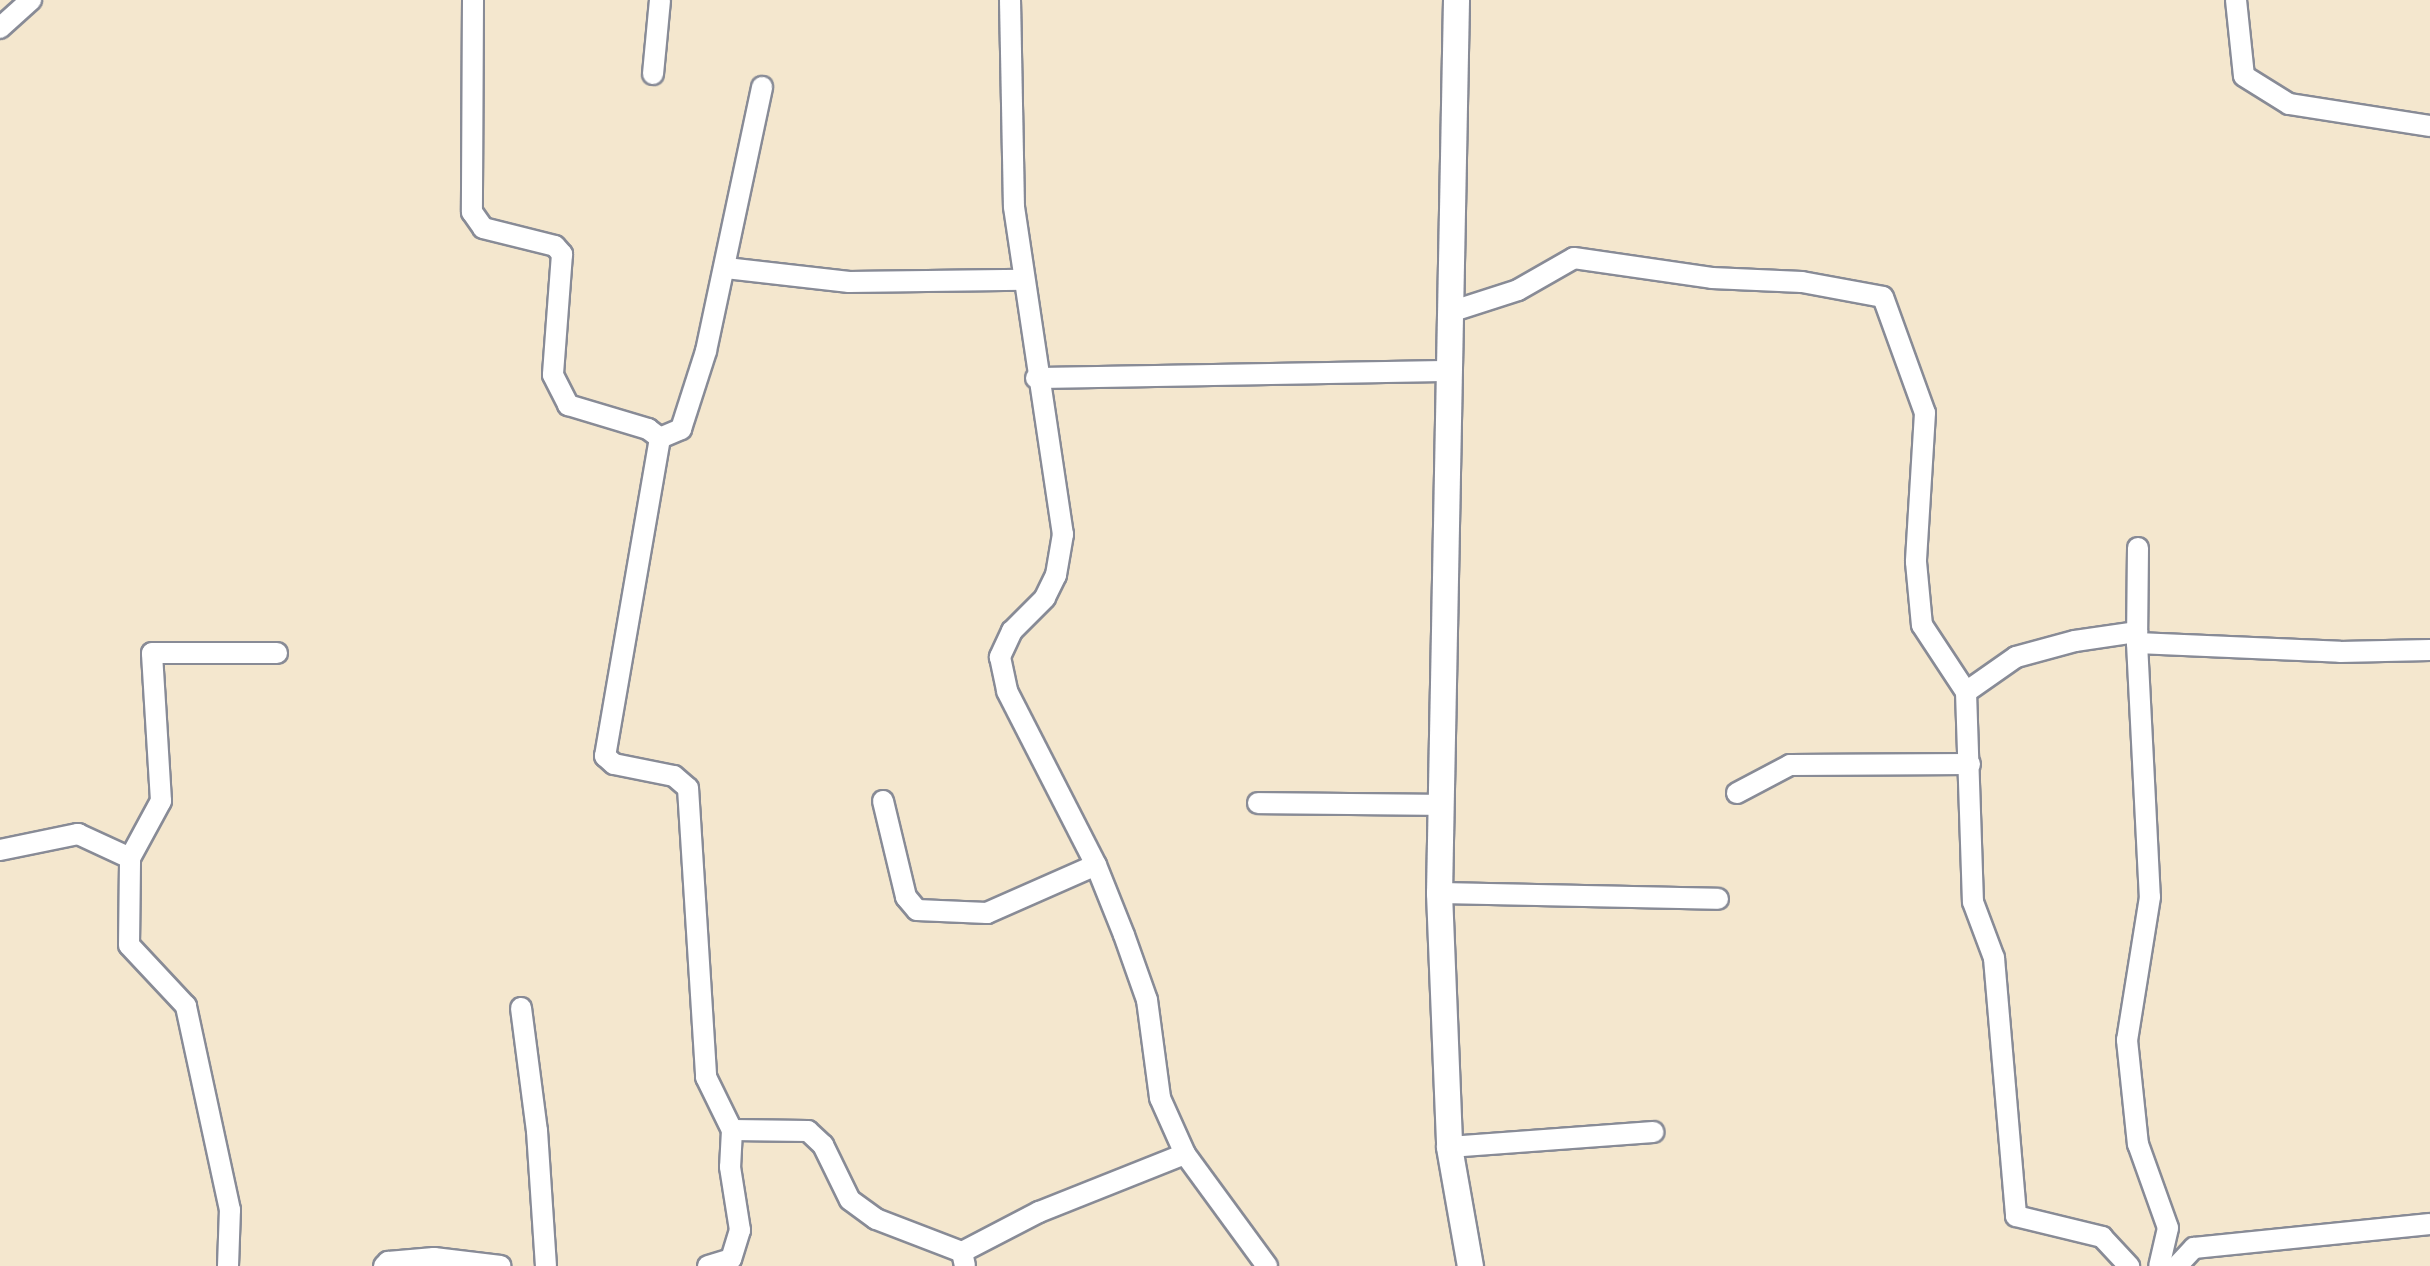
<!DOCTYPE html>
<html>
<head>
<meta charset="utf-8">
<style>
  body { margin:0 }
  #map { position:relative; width:2430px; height:1266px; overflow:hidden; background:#f4e7ce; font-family:"Gentium Book Plus",serif }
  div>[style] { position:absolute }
  .roads { filter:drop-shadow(2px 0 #888b96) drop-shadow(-2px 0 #888b96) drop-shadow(0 2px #888b96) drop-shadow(0 -2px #888b96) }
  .minor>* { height:20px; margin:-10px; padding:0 10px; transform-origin:10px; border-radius:10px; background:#fff }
  .tertiary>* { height:25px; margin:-12.5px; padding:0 12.5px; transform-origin:12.5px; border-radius:12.5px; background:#fff }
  span { translate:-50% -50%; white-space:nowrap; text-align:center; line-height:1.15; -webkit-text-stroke:10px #fff; paint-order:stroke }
</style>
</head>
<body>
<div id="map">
  <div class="roads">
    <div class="minor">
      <i style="left:473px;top:0;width:212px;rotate:90.3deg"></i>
      <i style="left:472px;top:212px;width:19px;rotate:55deg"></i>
      <i style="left:483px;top:228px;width:74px;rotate:14deg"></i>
      <i style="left:555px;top:246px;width:11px;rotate:49deg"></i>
      <i style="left:562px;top:254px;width:121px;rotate:94.3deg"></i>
      <i style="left:553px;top:375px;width:34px;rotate:63deg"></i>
      <i style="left:568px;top:405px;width:84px;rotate:16.7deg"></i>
      <i style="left:648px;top:429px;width:15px;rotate:37deg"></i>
      <i style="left:660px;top:438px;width:323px;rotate:99.8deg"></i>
      <i style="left:605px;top:756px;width:12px;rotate:42deg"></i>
      <i style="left:614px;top:764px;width:61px;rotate:11.3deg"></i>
      <i style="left:674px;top:776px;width:18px;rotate:41deg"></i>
      <i style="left:688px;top:788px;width:290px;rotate:86.4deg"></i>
      <i style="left:706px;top:1077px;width:59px;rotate:63.9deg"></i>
      <i style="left:732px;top:1130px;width:37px;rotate:93deg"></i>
      <i style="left:730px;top:1167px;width:64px;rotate:81deg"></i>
      <i style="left:740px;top:1230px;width:30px;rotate:107deg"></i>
      <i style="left:731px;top:1259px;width:24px;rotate:163deg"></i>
      <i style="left:1010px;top:0;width:207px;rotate:88.9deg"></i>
      <i style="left:1014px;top:207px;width:331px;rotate:81.5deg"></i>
      <i style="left:1063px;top:534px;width:42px;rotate:99.7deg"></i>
      <i style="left:1056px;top:575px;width:25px;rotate:116deg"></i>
      <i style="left:1045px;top:598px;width:47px;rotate:135deg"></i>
      <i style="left:1012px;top:631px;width:29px;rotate:115deg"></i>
      <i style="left:1000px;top:657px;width:35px;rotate:78deg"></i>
      <i style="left:1007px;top:691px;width:195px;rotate:62.9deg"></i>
      <i style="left:1096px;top:865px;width:75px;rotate:68.2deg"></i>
      <i style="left:1124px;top:935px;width:69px;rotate:70.5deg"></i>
      <i style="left:1147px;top:1000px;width:99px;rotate:82.4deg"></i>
      <i style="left:1160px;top:1098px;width:61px;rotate:65.9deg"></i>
      <i style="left:1185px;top:1154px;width:139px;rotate:53.8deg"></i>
      <i style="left:2236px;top:0;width:76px;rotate:84deg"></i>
      <i style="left:2244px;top:76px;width:53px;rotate:31.9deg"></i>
      <i style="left:2289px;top:104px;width:143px;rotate:8.9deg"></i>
      <i style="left:0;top:28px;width:42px;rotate:-42.1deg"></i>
      <i style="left:653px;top:74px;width:74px;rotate:-84.6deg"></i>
      <i style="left:726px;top:268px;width:124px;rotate:6.5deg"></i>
      <i style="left:849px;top:282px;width:175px;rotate:-0.7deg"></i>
      <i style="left:1450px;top:312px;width:71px;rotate:-17.9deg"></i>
      <i style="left:1518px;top:290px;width:64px;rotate:-29.7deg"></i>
      <i style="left:1574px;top:258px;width:139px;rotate:8.2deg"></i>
      <i style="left:1712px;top:278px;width:90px;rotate:2.5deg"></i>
      <i style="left:1802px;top:282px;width:82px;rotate:10.5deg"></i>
      <i style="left:1883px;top:297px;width:123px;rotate:70.1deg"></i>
      <i style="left:1925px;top:413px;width:149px;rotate:93.5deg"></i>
      <i style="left:1916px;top:562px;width:63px;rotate:84.6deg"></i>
      <i style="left:1922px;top:625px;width:80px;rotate:56.7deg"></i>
      <i style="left:1966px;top:692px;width:210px;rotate:88.1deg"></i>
      <i style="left:1973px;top:902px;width:60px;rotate:69.4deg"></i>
      <i style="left:1994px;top:958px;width:259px;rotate:85.1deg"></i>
      <i style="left:2016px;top:1216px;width:89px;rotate:13.7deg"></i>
      <i style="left:2102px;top:1237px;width:40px;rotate:47deg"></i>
      <i style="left:1036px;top:378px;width:412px;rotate:-1deg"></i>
      <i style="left:660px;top:438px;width:23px;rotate:-23deg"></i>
      <i style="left:681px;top:429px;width:82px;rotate:-72.2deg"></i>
      <i style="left:706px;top:351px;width:270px;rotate:-78deg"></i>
      <i style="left:2138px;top:548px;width:95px;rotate:90.6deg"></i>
      <i style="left:2137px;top:643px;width:254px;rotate:87.1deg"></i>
      <i style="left:2150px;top:897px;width:145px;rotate:99.1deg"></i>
      <i style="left:2127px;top:1040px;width:105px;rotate:84deg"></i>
      <i style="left:2138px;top:1144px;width:89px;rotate:70.3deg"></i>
      <i style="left:2168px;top:1228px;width:39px;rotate:103deg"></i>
      <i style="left:2137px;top:643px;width:203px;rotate:2.5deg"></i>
      <i style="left:2340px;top:652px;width:90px;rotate:-1.3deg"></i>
      <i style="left:1966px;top:692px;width:61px;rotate:-35deg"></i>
      <i style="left:2016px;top:657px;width:61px;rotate:-15.2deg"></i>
      <i style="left:2075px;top:641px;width:63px;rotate:-8.3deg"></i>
      <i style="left:1737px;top:793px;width:60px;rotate:-27.8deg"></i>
      <i style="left:1790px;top:765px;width:180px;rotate:-0.3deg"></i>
      <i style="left:883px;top:801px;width:99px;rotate:76.5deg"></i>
      <i style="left:906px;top:897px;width:17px;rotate:50deg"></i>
      <i style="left:917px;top:910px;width:70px;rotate:2.5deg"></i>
      <i style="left:987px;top:913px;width:119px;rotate:-23.8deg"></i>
      <i style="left:1258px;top:803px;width:183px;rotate:0.6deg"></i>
      <i style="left:0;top:850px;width:80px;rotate:-11.6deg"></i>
      <i style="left:78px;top:834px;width:57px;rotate:24.8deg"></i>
      <i style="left:1439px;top:893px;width:279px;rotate:1.2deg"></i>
      <i style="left:521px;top:1008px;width:124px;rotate:82.6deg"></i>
      <i style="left:537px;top:1131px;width:135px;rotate:86.2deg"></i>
      <i style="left:732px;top:1130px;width:76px;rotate:0.8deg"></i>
      <i style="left:808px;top:1131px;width:21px;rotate:43deg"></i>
      <i style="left:823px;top:1145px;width:61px;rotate:63.9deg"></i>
      <i style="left:850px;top:1200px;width:32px;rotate:36deg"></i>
      <i style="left:876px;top:1219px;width:92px;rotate:21deg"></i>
      <i style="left:962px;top:1252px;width:14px;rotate:78deg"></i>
      <i style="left:1449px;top:1147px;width:205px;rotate:-4.2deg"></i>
      <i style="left:962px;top:1252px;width:87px;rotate:-27.5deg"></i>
      <i style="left:1039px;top:1212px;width:157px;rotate:-21.7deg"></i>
      <i style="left:228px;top:1266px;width:56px;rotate:-88deg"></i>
      <i style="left:230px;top:1210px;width:209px;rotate:-102.2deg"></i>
      <i style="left:186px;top:1006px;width:83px;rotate:-133.1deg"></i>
      <i style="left:129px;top:945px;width:87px;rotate:-89.3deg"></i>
      <i style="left:130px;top:858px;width:65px;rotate:-61.5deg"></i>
      <i style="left:161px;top:801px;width:148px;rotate:-93.5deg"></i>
      <i style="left:152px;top:653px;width:125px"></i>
      <i style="left:384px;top:1266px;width:6px;rotate:-45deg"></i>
      <i style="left:388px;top:1262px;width:46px;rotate:-5deg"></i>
      <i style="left:434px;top:1258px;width:67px;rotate:6.8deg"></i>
      <i style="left:2177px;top:1266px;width:25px;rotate:-47deg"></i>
      <i style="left:2194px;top:1248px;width:237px;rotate:-5.8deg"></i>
    </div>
    <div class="tertiary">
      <i style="left:1456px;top:0;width:893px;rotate:91.09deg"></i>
      <i style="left:1439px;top:893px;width:254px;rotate:87.7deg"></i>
      <i style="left:1449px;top:1147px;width:121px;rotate:80deg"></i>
    </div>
  </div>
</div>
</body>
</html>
